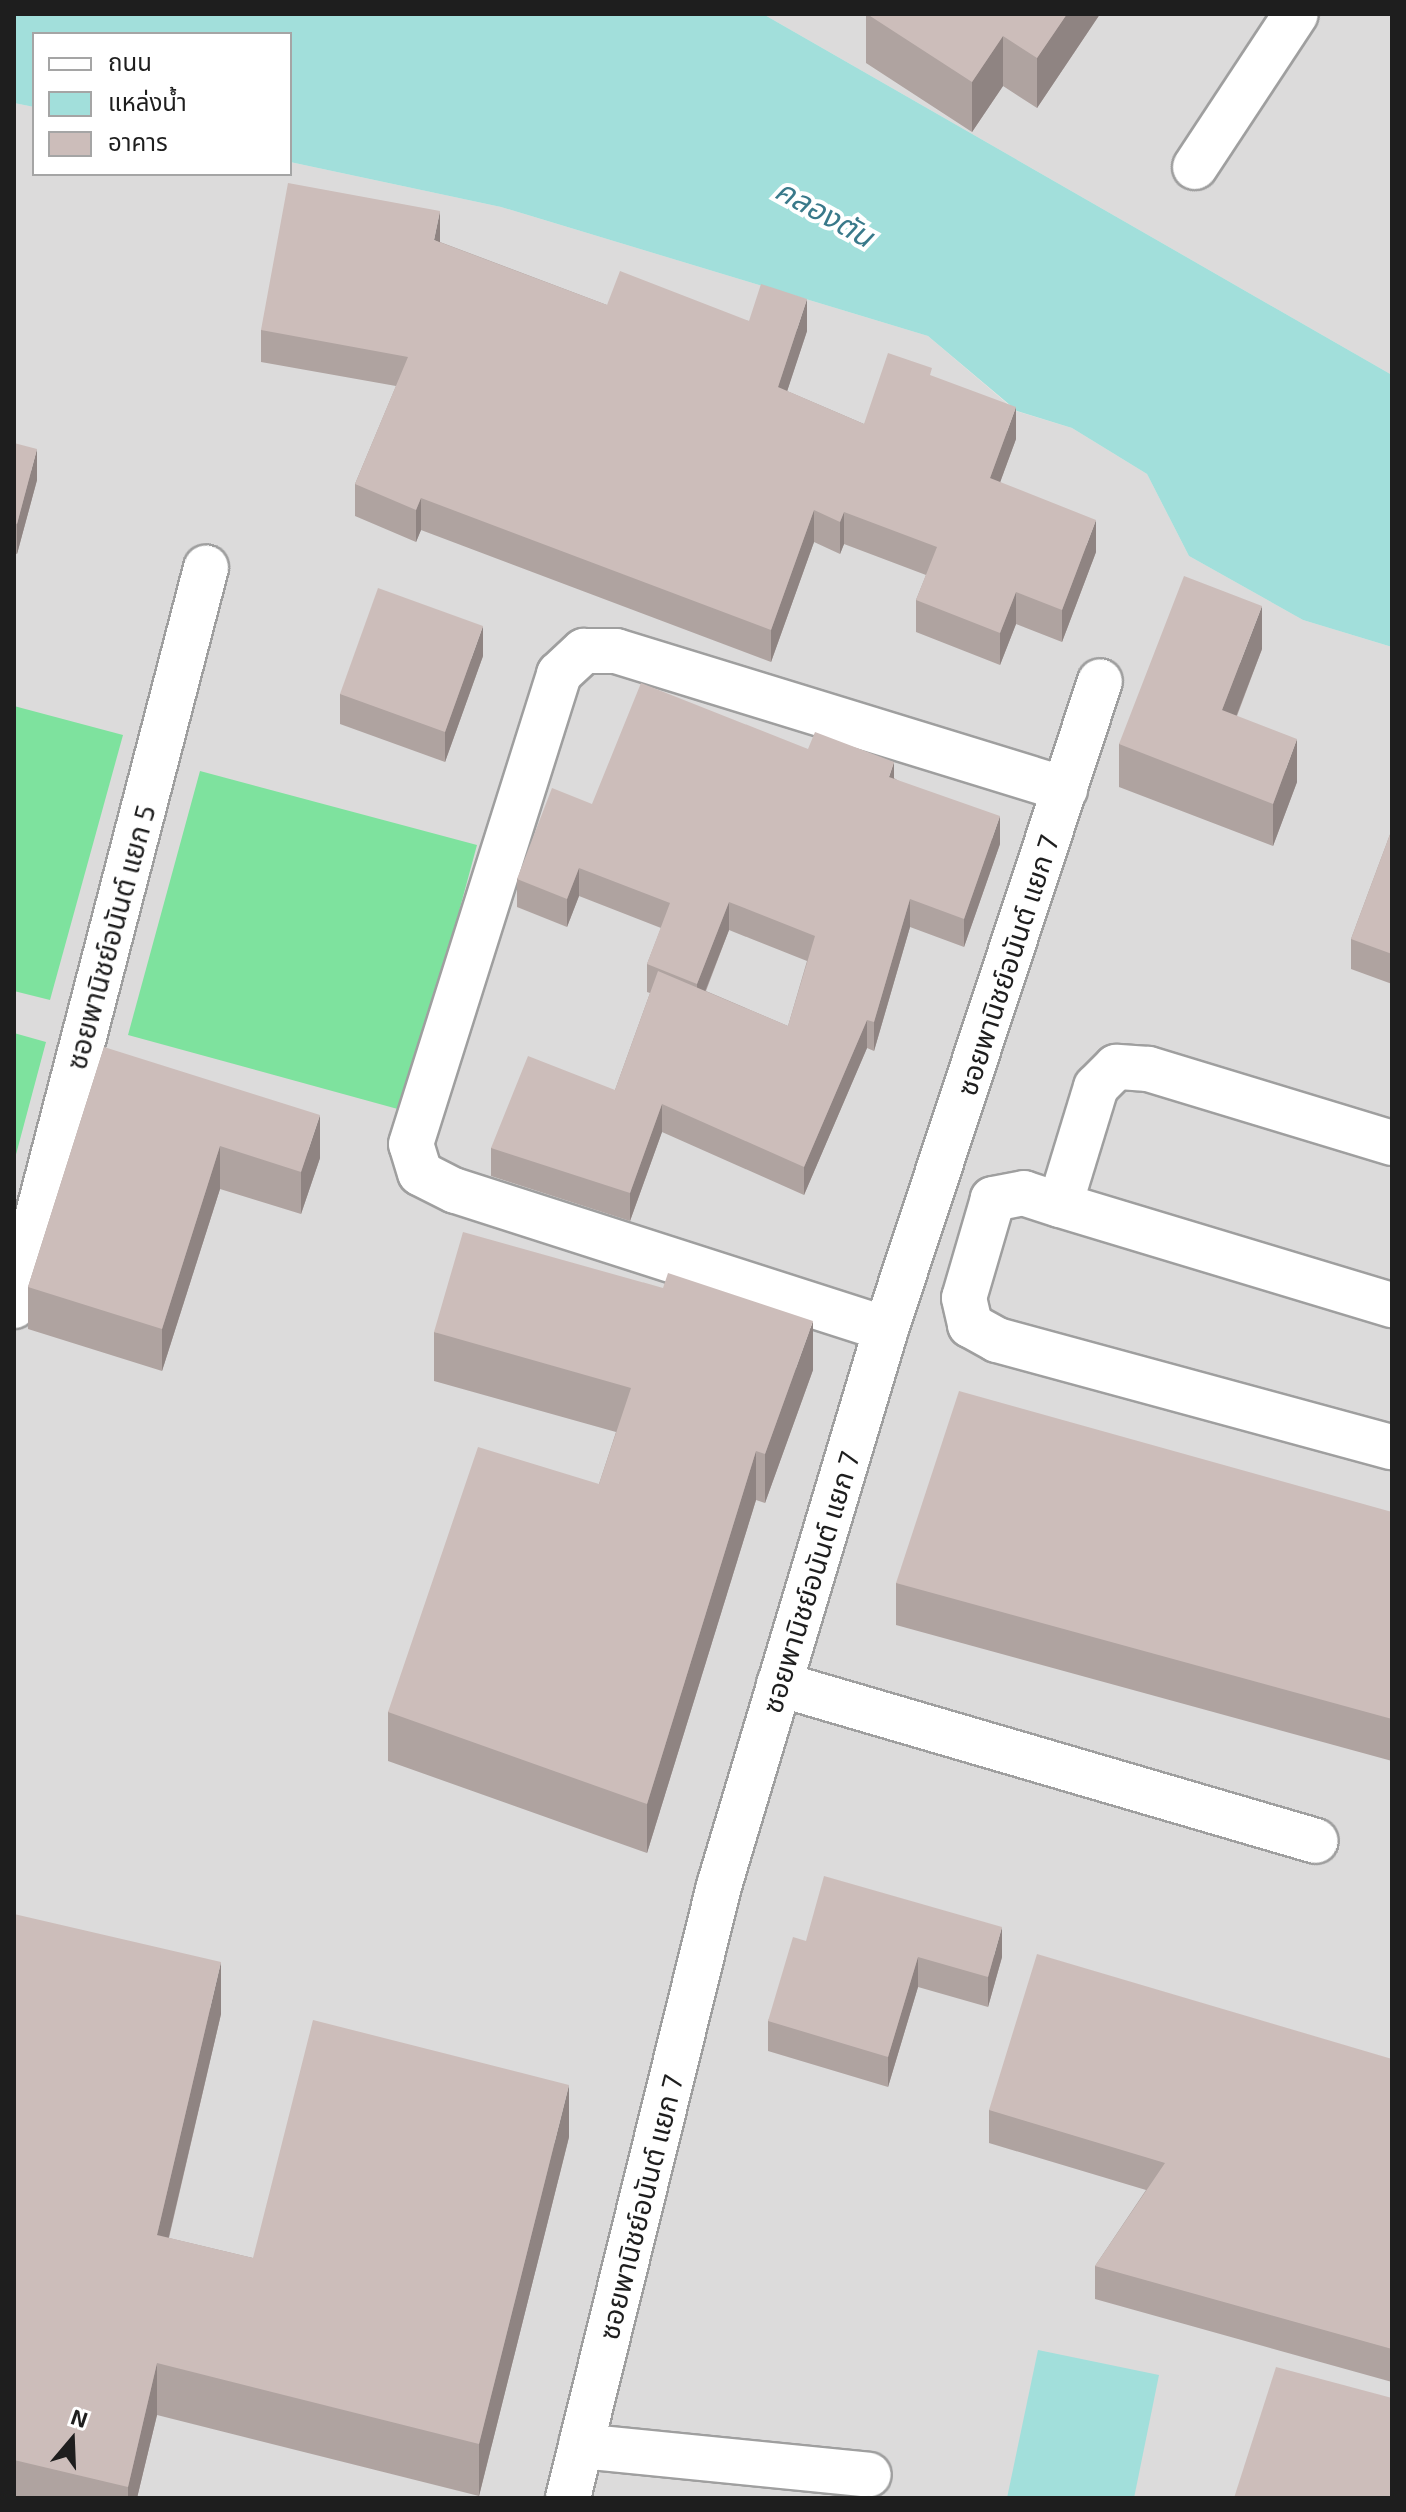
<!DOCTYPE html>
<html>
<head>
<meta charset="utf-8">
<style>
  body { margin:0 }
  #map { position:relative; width:1406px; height:2512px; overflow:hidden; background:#f0e8e4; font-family:"Exo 2","Noto Sans Thai",sans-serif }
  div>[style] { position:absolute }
  .residential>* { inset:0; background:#dcdbdb }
  .pitch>* { inset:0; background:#7ee29e }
  .water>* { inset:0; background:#a2dfdb }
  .roads { filter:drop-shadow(2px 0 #9f9f9f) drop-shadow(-2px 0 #9f9f9f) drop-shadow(0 2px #9f9f9f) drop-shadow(0 -2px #9f9f9f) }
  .minor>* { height:44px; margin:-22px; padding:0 22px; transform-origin:22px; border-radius:22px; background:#fff }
  .wall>* { inset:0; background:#afa3a0 }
  .shaded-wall>* { inset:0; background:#8f8482 }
  .building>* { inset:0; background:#ccbdba }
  span { translate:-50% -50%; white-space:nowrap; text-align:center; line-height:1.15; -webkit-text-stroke:8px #fff; paint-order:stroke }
  .street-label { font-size:28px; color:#1e1e1e }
  .water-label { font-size:30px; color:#39798a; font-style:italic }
  .frame { position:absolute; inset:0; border:16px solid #1e1e1e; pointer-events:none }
  .legend { position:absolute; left:32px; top:32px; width:260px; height:144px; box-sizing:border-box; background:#fff; border:2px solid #a5a5a5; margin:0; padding:10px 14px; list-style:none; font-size:24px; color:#1e1e1e }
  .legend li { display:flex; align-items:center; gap:16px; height:40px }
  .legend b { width:40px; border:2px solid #a5a5a5 }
  .north { position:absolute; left:32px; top:2400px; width:80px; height:80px; -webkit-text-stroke:6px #fff; paint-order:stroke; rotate:19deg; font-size:22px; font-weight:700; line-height:32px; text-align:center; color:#1e1e1e }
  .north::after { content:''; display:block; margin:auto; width:28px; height:36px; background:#1e1e1e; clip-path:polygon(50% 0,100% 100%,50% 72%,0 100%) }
</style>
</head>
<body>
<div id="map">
  <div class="residential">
    <i style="clip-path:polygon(763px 14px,1392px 14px,1392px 375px)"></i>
    <i style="clip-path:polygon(14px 103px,34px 107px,34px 174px,290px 174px,290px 162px,501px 207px,928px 336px,1016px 411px,1072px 428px,1147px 474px,1189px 556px,1303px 620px,1392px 647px,1392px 2498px,14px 2498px)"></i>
  </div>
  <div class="pitch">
    <i style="clip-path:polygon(14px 706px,123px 735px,50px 1000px,14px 991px)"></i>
    <i style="clip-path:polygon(200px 771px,477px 845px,405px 1111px,128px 1035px)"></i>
    <i style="clip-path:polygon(14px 1033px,46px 1042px,14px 1162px)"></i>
  </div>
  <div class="water">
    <i style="clip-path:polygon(14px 14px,763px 14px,1392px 375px,1392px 647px,1303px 620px,1189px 556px,1147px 474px,1072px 428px,1017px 411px,928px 336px,501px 207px,290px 162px,290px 34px,34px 34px,34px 107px,14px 103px)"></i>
    <i style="clip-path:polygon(1038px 2350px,1159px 2375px,1134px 2498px,1007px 2498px)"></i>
  </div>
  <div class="roads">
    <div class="minor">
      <i style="left:1195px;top:167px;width:183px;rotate:-56.6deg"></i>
      <i style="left:1392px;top:1143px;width:255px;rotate:-163.1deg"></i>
      <i style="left:1148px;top:1069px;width:32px;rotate:-176deg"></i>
      <i style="left:1116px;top:1067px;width:28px;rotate:135deg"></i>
      <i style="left:1096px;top:1087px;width:123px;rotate:107deg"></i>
      <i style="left:1060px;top:1205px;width:347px;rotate:16.8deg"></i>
      <i style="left:1060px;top:1205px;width:38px;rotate:-162deg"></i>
      <i style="left:1024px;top:1193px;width:32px;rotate:169deg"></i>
      <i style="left:993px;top:1199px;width:103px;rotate:106.3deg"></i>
      <i style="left:964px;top:1298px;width:28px;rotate:77deg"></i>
      <i style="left:970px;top:1325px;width:31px;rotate:29deg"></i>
      <i style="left:997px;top:1340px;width:409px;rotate:15.2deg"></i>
      <i style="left:14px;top:1306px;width:763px;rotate:-75.42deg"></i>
      <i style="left:886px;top:1329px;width:453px;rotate:-162.2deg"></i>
      <i style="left:455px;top:1191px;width:39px;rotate:-153deg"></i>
      <i style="left:420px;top:1173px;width:30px;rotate:-107deg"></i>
      <i style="left:411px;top:1144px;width:493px;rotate:-72.5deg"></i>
      <i style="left:559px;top:674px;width:34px;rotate:-43deg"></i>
      <i style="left:584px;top:651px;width:32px"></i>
      <i style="left:616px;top:651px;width:470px;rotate:17.1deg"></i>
      <i style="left:779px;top:1684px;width:559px;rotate:16.3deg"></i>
      <i style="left:581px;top:2446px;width:289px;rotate:5.7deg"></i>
      <i style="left:568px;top:2498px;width:630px;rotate:-76.14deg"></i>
      <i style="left:719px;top:1886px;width:581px;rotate:-73.31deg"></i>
      <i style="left:886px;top:1329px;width:682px;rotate:-71.72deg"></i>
    </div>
  </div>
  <div class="wall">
    <i style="clip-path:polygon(866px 14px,1100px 14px,1037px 108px,1003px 86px,972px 132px,866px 63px)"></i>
    <i style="clip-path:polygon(440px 242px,607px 305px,749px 321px,807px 331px,787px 391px,864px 424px,932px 376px,1016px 439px,1000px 482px,1096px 552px,1062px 642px,1016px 624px,1000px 665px,916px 632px,916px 600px,926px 575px,844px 544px,840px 554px,814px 542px,771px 662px,421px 530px,416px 542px,355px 516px,355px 484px,396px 386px,261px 362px,261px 330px)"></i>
    <i style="clip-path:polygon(14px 443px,37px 480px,17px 554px,14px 553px)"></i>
    <i style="clip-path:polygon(1262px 649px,1237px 716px,1297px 782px,1273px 846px,1119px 787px,1119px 744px)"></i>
    <i style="clip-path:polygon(483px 656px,445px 762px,340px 724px,340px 694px)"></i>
    <i style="clip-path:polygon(evenodd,808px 749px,894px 778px,1000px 844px,964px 947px,910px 927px,874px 1051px,867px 1048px,804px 1195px,662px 1132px,630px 1221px,491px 1176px,491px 1148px,615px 1090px,650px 993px,647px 992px,647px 964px,661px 928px,579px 896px,567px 927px,517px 907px,517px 879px,592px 804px,808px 749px,729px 930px,807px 961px,788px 1026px,706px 991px,729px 930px)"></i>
    <i style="clip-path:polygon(1392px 829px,1392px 984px,1351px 969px,1351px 939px)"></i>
    <i style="clip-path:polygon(104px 1047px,320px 1158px,301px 1214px,220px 1189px,162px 1371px,28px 1329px,28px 1287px)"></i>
    <i style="clip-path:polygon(434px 1332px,813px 1370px,765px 1503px,756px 1500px,647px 1853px,388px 1761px,388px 1712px,599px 1484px,616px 1432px,434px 1381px)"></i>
    <i style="clip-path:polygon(1392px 1512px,1392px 1761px,896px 1625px,896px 1583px)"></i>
    <i style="clip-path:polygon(14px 1914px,221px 2014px,169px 2238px,253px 2258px,569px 2137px,479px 2496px,157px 2415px,137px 2498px,14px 2498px)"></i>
    <i style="clip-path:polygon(806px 1941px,1002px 1957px,988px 2007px,918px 1987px,888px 2087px,768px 2051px,768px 2021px)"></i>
    <i style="clip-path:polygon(1392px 2059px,1392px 2382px,1095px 2299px,1095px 2266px,1146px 2190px,989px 2143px,989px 2110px)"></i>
  </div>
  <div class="shaded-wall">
    <i style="clip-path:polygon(1067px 14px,1100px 14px,1037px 108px,1037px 58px)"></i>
    <i style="clip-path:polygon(1003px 36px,1003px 86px,972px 132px,972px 82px)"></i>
    <i style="clip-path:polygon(440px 211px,440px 243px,434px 240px)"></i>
    <i style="clip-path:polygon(807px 299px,807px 331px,778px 419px,778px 387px)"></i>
    <i style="clip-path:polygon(1016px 407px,1016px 439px,990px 510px,990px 478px)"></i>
    <i style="clip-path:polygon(37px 449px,37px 480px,17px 554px,17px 524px)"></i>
    <i style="clip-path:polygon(421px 498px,421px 530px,416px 542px,416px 510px)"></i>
    <i style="clip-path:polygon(814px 510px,814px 542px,771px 662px,771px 630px)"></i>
    <i style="clip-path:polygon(844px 512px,844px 544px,840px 554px,840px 522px)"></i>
    <i style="clip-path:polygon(1096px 520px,1096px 552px,1062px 642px,1062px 610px)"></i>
    <i style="clip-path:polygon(1016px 592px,1016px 624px,1000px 665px,1000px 633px)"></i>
    <i style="clip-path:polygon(1262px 606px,1262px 649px,1222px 753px,1222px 710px)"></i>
    <i style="clip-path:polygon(483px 626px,483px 656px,445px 762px,445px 732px)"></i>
    <i style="clip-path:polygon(1297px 739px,1297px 782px,1273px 846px,1273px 804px)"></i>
    <i style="clip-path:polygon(894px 762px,894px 790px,889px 777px)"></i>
    <i style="clip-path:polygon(1000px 816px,1000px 844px,964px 947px,964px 919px)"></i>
    <i style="clip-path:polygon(579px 868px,579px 896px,567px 927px,567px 899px)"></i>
    <i style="clip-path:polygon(910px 899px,910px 927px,874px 1051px,874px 1022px)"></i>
    <i style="clip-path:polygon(729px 902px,729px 930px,697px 1012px,697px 984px)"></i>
    <i style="clip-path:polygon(867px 1020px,867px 1048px,804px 1195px,804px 1167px)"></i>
    <i style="clip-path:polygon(662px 1104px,662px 1132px,630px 1221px,630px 1193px)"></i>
    <i style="clip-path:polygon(320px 1115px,320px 1158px,301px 1214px,301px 1172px)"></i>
    <i style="clip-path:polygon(220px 1146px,220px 1189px,162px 1371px,162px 1329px)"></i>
    <i style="clip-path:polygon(813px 1321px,813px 1370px,765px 1503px,765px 1454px)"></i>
    <i style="clip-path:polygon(756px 1451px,756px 1500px,647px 1853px,647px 1804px)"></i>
    <i style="clip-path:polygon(1002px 1927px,1002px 1957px,988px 2007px,988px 1977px)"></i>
    <i style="clip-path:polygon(918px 1957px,918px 1987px,888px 2087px,888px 2057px)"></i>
    <i style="clip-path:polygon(221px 1962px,221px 2014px,157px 2287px,157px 2235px)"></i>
    <i style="clip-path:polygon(569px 2085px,569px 2137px,479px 2496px,479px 2444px)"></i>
    <i style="clip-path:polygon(157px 2363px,157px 2415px,137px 2498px,128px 2498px,128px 2487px)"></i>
  </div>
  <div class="building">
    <i style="clip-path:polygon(867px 14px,1067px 14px,1037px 58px,1003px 36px,972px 82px)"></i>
    <i style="clip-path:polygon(288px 183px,440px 211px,434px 240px,607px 305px,620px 271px,749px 321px,761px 284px,807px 299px,778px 387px,864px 424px,888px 353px,932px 368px,930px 375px,1016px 407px,990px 478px,1096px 520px,1062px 610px,1016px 592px,1000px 633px,916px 600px,937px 547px,844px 512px,840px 522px,814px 510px,771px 630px,421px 498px,416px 510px,355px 484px,408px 357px,261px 330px)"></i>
    <i style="clip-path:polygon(14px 443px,37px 449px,17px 524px,14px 523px)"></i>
    <i style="clip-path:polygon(1184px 576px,1262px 606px,1222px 710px,1297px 739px,1273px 804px,1119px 744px)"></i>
    <i style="clip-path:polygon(378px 588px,483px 626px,445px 732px,340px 694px)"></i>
    <i style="clip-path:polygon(641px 683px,808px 749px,815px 732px,894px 762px,889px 777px,1000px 816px,964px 919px,910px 899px,874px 1022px,867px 1020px,804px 1167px,662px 1104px,630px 1193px,491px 1148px,528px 1056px,615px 1090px,658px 971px,788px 1026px,815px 936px,729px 902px,697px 984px,647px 964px,670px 903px,579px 868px,567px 899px,517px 879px,552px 788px,592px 804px)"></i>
    <i style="clip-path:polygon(1392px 829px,1392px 954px,1351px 939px)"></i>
    <i style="clip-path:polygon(104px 1047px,320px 1115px,301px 1172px,220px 1146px,162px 1329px,28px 1287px)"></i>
    <i style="clip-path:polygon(463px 1232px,663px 1288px,668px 1273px,813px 1321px,765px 1454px,756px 1451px,647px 1804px,388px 1712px,478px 1447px,599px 1484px,631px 1388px,434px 1332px)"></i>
    <i style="clip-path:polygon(959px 1391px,1392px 1512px,1392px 1719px,896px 1583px)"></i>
    <i style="clip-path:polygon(824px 1876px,1002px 1927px,988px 1977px,918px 1957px,888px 2057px,768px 2021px,793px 1937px,806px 1941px)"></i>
    <i style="clip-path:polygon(14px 1914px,221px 1962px,157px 2235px,253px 2258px,313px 2020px,569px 2085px,479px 2444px,157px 2363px,128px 2487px,14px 2460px)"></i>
    <i style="clip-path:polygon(1037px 1954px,1392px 2059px,1392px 2349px,1095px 2266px,1165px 2163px,989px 2110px)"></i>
    <i style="clip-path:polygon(1276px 2367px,1392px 2398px,1392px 2498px,1234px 2498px)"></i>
  </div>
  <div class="street-label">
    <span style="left:110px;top:937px;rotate:-75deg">ซอยพานิชย์อนันต์ แยก 5</span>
    <span style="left:1007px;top:965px;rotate:-72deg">ซอยพานิชย์อนันต์ แยก 7</span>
    <span style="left:810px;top:1582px;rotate:-73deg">ซอยพานิชย์อนันต์ แยก 7</span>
    <span style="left:640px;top:2207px;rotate:-76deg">ซอยพานิชย์อนันต์ แยก 7</span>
  </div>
  <div class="water-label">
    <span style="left:825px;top:212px;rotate:29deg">คลองตัน</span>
  </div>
  <div class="frame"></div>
  <ul class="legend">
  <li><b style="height:10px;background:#fff"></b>ถนน</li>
  <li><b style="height:22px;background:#a2dfdb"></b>แหล่งน้ำ</li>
  <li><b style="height:22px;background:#ccbdba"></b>อาคาร</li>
  </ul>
  <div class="north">N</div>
</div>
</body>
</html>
